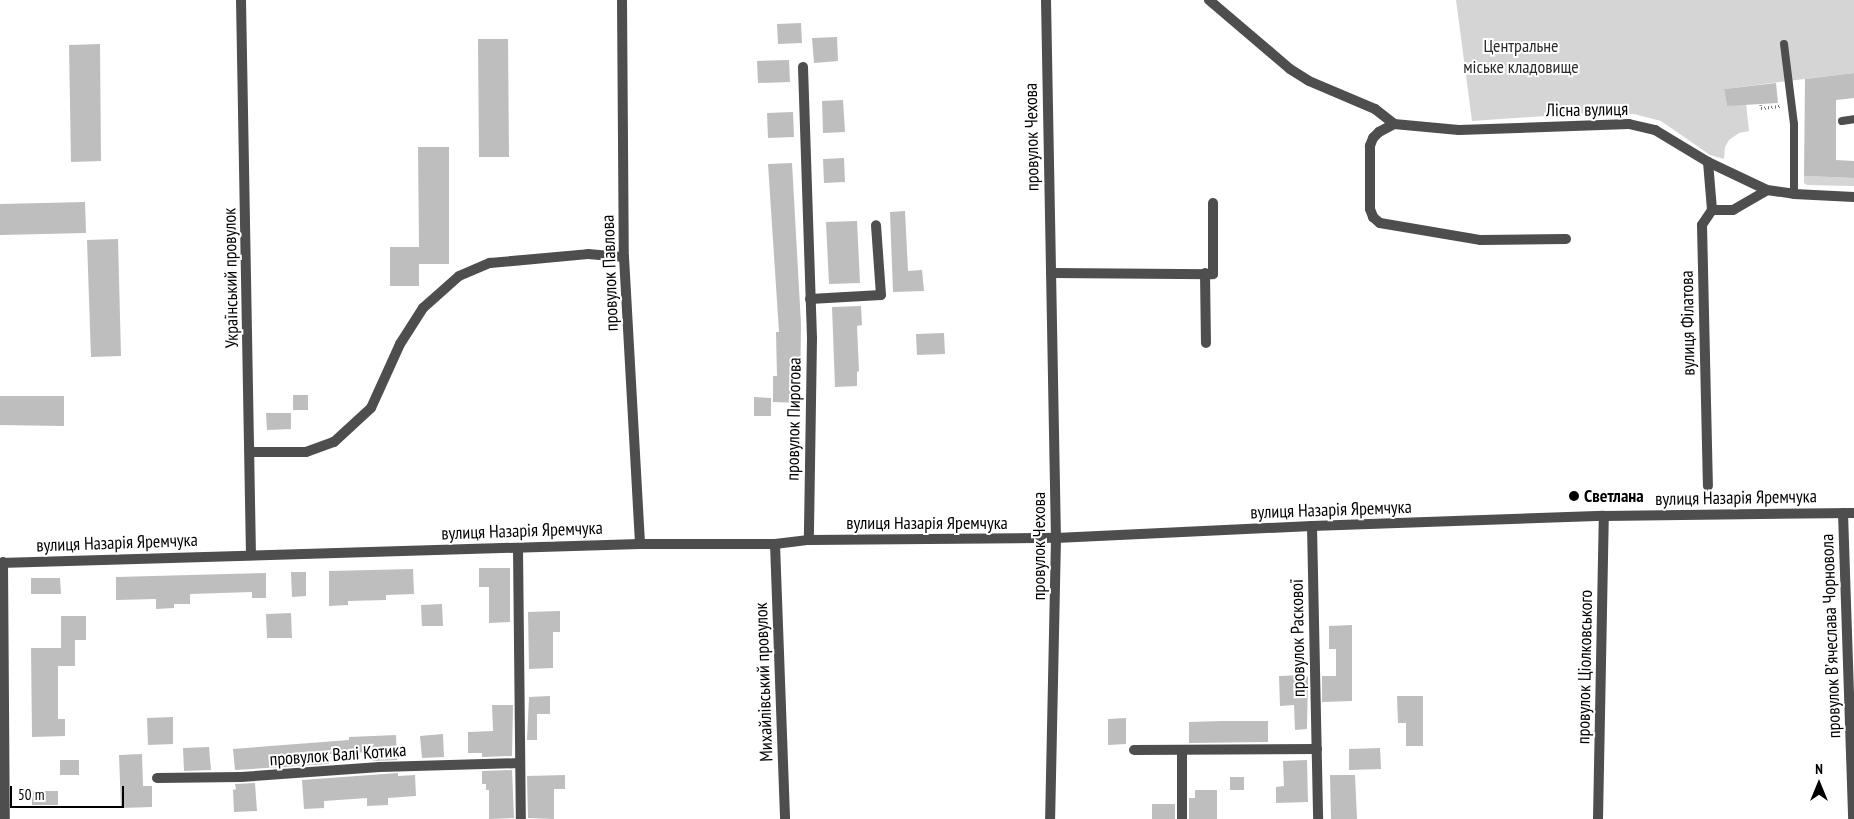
<!DOCTYPE html>
<html>
<head>
<meta charset="utf-8">
<style>
  body { margin:0 }
  #map { position:relative; width:1854px; height:819px; overflow:hidden; background:#fff; font-family:"PT Sans Narrow",sans-serif }
  div>[style] { position:absolute }
  .green>* { inset:0; background:#d5d5d5 }
  .building>* { inset:0; background:#bebebe }
  .path>* { height:2.5px; margin-top:-1.25px; transform-origin:0; background:repeating-linear-gradient(90deg,#707070 0 1px,transparent 0 3.5px) }
  .lane>* { height:8px; margin:-4px; padding:0 4px; transform-origin:4px; border-radius:4px; background:#4e4e4e }
  .street>* { height:10px; margin:-5px; padding:0 5px; transform-origin:5px; border-radius:5px; background:#4e4e4e }
  .dots>* { width:14px; height:14px; translate:-50% -50%; box-sizing:border-box; border:2px solid #fff; border-radius:50% }
  span { translate:-50% -50%; white-space:nowrap; text-align:center; line-height:1.15; -webkit-text-stroke:4px #fff; paint-order:stroke }
  .park-label { font-size:18px; color:#2c2c2c }
  .street-label { font-size:18px; color:#000 }
  .poi-label { font-size:18px; color:#000; font-weight:700 }
  .left { translate:0 -50%; text-align:left }
  .north { position:absolute; left:1794px; top:759px; width:50px; height:50px; -webkit-text-stroke:4px #fff; paint-order:stroke; rotate:0deg; font-size:14px; font-weight:700; line-height:20px; text-align:center; color:#000 }
  .north::after { content:''; display:block; margin:auto; width:18px; height:22px; background:#000; clip-path:polygon(50% 0,100% 100%,50% 72%,0 100%) }
  .scale { position:absolute; left:10px; top:786px; width:114px; height:22px; box-sizing:border-box; border:2px solid #000; border-top:0; padding-left:6px; font-size:15px; line-height:18px; white-space:nowrap; color:#000; -webkit-text-stroke:4px #fff; paint-order:stroke }
</style>
</head>
<body>
<div id="map">
  <div class="green">
    <i style="clip-path:polygon(1456px 0,1854px 0,1854px 73px,1724px 89px,1727px 106px,1746px 103px,1749px 131px,1739px 133px,1729px 140px,1725px 147px,1724px 159px,1710px 155px,1661px 121px,1634px 114px,1606px 112px,1472px 121px)"></i>
    <i style="clip-path:polygon(1804px 176px,1854px 178px,1854px 186px,1807px 185px,1804px 183px)"></i>
  </div>
  <div class="building">
    <i style="clip-path:polygon(801px 23px,802px 43px,778px 44px,777px 24px)"></i>
    <i style="clip-path:polygon(837px 37px,838px 61px,814px 63px,812px 38px)"></i>
    <i style="clip-path:polygon(478px 39px,508px 39px,509px 157px,479px 157px)"></i>
    <i style="clip-path:polygon(100px 44px,101px 161px,71px 162px,69px 45px)"></i>
    <i style="clip-path:polygon(789px 60px,790px 82px,758px 83px,757px 61px)"></i>
    <i style="clip-path:polygon(1854px 73px,1854px 98px,1836px 100px,1836px 160px,1854px 161px,1854px 178px,1804px 176px,1805px 79px)"></i>
    <i style="clip-path:polygon(1776px 83px,1778px 103px,1727px 106px,1724px 89px)"></i>
    <i style="clip-path:polygon(843px 100px,845px 132px,823px 133px,822px 101px)"></i>
    <i style="clip-path:polygon(793px 112px,794px 137px,768px 138px,767px 113px)"></i>
    <i style="clip-path:polygon(418px 147px,449px 147px,449px 264px,419px 264px,419px 286px,390px 286px,390px 247px,419px 247px)"></i>
    <i style="clip-path:polygon(844px 158px,845px 182px,824px 183px,823px 159px)"></i>
    <i style="clip-path:polygon(792px 163px,801px 324px,800px 403px,773px 402px,773px 376px,777px 376px,776px 332px,779px 332px,768px 164px)"></i>
    <i style="clip-path:polygon(85px 202px,86px 233px,0 235px,0 204px)"></i>
    <i style="clip-path:polygon(905px 211px,908px 271px,922px 270px,924px 291px,893px 292px,890px 212px)"></i>
    <i style="clip-path:polygon(857px 221px,860px 283px,829px 284px,826px 222px)"></i>
    <i style="clip-path:polygon(118px 239px,121px 356px,91px 357px,87px 240px)"></i>
    <i style="clip-path:polygon(861px 306px,862px 325px,857px 326px,859px 371px,857px 372px,857px 386px,835px 387px,832px 307px)"></i>
    <i style="clip-path:polygon(944px 333px,945px 354px,917px 355px,916px 334px)"></i>
    <i style="clip-path:polygon(293px 395px,308px 395px,308px 410px,293px 410px)"></i>
    <i style="clip-path:polygon(0 396px,64px 396px,64px 426px,0 425px)"></i>
    <i style="clip-path:polygon(754px 397px,771px 398px,771px 416px,754px 416px)"></i>
    <i style="clip-path:polygon(266px 413px,291px 413px,291px 429px,267px 430px)"></i>
    <i style="clip-path:polygon(479px 568px,510px 568px,510px 622px,489px 623px,489px 587px,479px 587px)"></i>
    <i style="clip-path:polygon(413px 569px,414px 594px,386px 595px,386px 600px,348px 601px,348px 605px,329px 606px,329px 571px)"></i>
    <i style="clip-path:polygon(291px 572px,306px 572px,306px 596px,292px 597px)"></i>
    <i style="clip-path:polygon(266px 573px,266px 598px,252px 598px,252px 592px,190px 594px,190px 604px,174px 604px,174px 608px,156px 609px,156px 599px,116px 600px,116px 577px)"></i>
    <i style="clip-path:polygon(31px 578px,60px 578px,61px 594px,31px 594px)"></i>
    <i style="clip-path:polygon(442px 604px,443px 626px,422px 626px,421px 605px)"></i>
    <i style="clip-path:polygon(560px 611px,560px 632px,553px 632px,553px 668px,529px 669px,528px 612px)"></i>
    <i style="clip-path:polygon(291px 613px,292px 638px,267px 638px,266px 614px)"></i>
    <i style="clip-path:polygon(61px 616px,86px 616px,86px 640px,75px 640px,75px 666px,58px 666px,58px 719px,65px 719px,65px 736px,32px 737px,31px 648px,61px 648px)"></i>
    <i style="clip-path:polygon(1352px 625px,1352px 701px,1322px 702px,1322px 676px,1336px 676px,1336px 649px,1329px 649px,1329px 626px)"></i>
    <i style="clip-path:polygon(1305px 675px,1308px 677px,1307px 729px,1295px 730px,1294px 705px,1280px 706px,1279px 676px)"></i>
    <i style="clip-path:polygon(550px 696px,550px 714px,537px 714px,537px 740px,527px 740px,529px 697px)"></i>
    <i style="clip-path:polygon(1397px 696px,1423px 696px,1423px 746px,1406px 746px,1406px 723px,1398px 723px)"></i>
    <i style="clip-path:polygon(492px 705px,513px 705px,512px 756px,482px 757px,482px 753px,468px 753px,468px 732px,493px 731px)"></i>
    <i style="clip-path:polygon(173px 717px,173px 744px,148px 745px,147px 718px)"></i>
    <i style="clip-path:polygon(1126px 718px,1126px 744px,1108px 745px,1108px 719px)"></i>
    <i style="clip-path:polygon(1222px 721px,1268px 721px,1268px 742px,1189px 743px,1189px 722px)"></i>
    <i style="clip-path:polygon(443px 734px,444px 757px,422px 758px,420px 736px)"></i>
    <i style="clip-path:polygon(396px 735px,397px 760px,373px 761px,372px 752px,328px 754px,329px 764px,235px 770px,233px 749px,349px 740px,349px 737px)"></i>
    <i style="clip-path:polygon(209px 747px,211px 770px,184px 771px,183px 748px)"></i>
    <i style="clip-path:polygon(1380px 748px,1381px 769px,1349px 770px,1349px 749px)"></i>
    <i style="clip-path:polygon(142px 754px,143px 786px,152px 786px,152px 807px,121px 808px,119px 755px)"></i>
    <i style="clip-path:polygon(60px 760px,79px 760px,79px 775px,60px 775px)"></i>
    <i style="clip-path:polygon(1307px 760px,1308px 802px,1276px 803px,1276px 787px,1284px 786px,1283px 761px)"></i>
    <i style="clip-path:polygon(512px 770px,514px 818px,489px 819px,489px 790px,486px 790px,486px 784px,482px 784px,482px 771px)"></i>
    <i style="clip-path:polygon(398px 773px,398px 776px,415px 775px,416px 796px,388px 798px,388px 805px,367px 806px,367px 798px,324px 801px,324px 808px,304px 809px,302px 780px)"></i>
    <i style="clip-path:polygon(565px 775px,565px 789px,554px 789px,554px 819px,528px 818px,527px 776px)"></i>
    <i style="clip-path:polygon(1330px 775px,1355px 775px,1357px 819px,1331px 819px)"></i>
    <i style="clip-path:polygon(1230px 777px,1244px 777px,1244px 790px,1230px 790px)"></i>
    <i style="clip-path:polygon(255px 783px,257px 811px,234px 812px,233px 790px,236px 789px,235px 784px)"></i>
    <i style="clip-path:polygon(1195px 790px,1217px 790px,1217px 819px,1189px 819px,1189px 798px,1195px 798px)"></i>
    <i style="clip-path:polygon(32px 791px,58px 791px,58px 805px,32px 805px)"></i>
    <i style="clip-path:polygon(1152px 804px,1175px 804px,1175px 819px,1152px 819px)"></i>
  </div>
  <div class="path">
    <i style="left:1761px;top:105px;width:3px;rotate:90deg"></i>
    <i style="left:1761px;top:108px;width:20px;rotate:-6deg"></i>
  </div>
  <div class="lane">
    <i style="left:1784px;top:44px;width:81px;rotate:82.9deg"></i>
    <i style="left:1794px;top:124px;width:70px;rotate:90deg"></i>
    <i style="left:1842px;top:121px;width:12px;rotate:-9deg"></i>
  </div>
  <div class="street">
    <i style="left:241px;top:0;width:555px;rotate:88.97deg"></i>
    <i style="left:622px;top:0;width:257px;rotate:89.6deg"></i>
    <i style="left:624px;top:257px;width:287px;rotate:86.8deg"></i>
    <i style="left:1046px;top:0;width:538px;rotate:88.94deg"></i>
    <i style="left:1056px;top:538px;width:281px;rotate:91.2deg"></i>
    <i style="left:1209px;top:0;width:106px;rotate:40.4deg"></i>
    <i style="left:1290px;top:69px;width:22px;rotate:32deg"></i>
    <i style="left:1309px;top:81px;width:72px;rotate:23deg"></i>
    <i style="left:1375px;top:109px;width:24px;rotate:38deg"></i>
    <i style="left:1394px;top:124px;width:65px;rotate:5.3deg"></i>
    <i style="left:1459px;top:130px;width:170px;rotate:-2deg"></i>
    <i style="left:1629px;top:124px;width:27px;rotate:13deg"></i>
    <i style="left:1655px;top:130px;width:62px;rotate:31.1deg"></i>
    <i style="left:1708px;top:162px;width:65px;rotate:25.4deg"></i>
    <i style="left:1767px;top:190px;width:27px;rotate:8deg"></i>
    <i style="left:1794px;top:194px;width:60px;rotate:2.9deg"></i>
    <i style="left:803px;top:67px;width:271px;rotate:88.1deg"></i>
    <i style="left:812px;top:338px;width:202px;rotate:90.9deg"></i>
    <i style="left:1394px;top:124px;width:17px;rotate:152deg"></i>
    <i style="left:1379px;top:132px;width:8px;rotate:135deg"></i>
    <i style="left:1373px;top:138px;width:9px;rotate:111deg"></i>
    <i style="left:1370px;top:146px;width:63px;rotate:90deg"></i>
    <i style="left:1370px;top:209px;width:9px;rotate:69deg"></i>
    <i style="left:1373px;top:217px;width:9px;rotate:41deg"></i>
    <i style="left:1380px;top:223px;width:101px;rotate:9.6deg"></i>
    <i style="left:1480px;top:240px;width:86px;rotate:-0.7deg"></i>
    <i style="left:1708px;top:162px;width:48px;rotate:85.2deg"></i>
    <i style="left:1712px;top:210px;width:18px;rotate:124deg"></i>
    <i style="left:1702px;top:225px;width:261px;rotate:88.7deg"></i>
    <i style="left:1712px;top:210px;width:21px"></i>
    <i style="left:1733px;top:210px;width:39px;rotate:-30deg"></i>
    <i style="left:1051px;top:273px;width:162px;rotate:0.4deg"></i>
    <i style="left:1213px;top:274px;width:71px;rotate:-90deg"></i>
    <i style="left:1205px;top:273px;width:70px;rotate:89.2deg"></i>
    <i style="left:810px;top:299px;width:71px;rotate:-3.2deg"></i>
    <i style="left:881px;top:295px;width:70px;rotate:-94.1deg"></i>
    <i style="left:251px;top:452px;width:55px"></i>
    <i style="left:306px;top:452px;width:30px;rotate:-20deg"></i>
    <i style="left:334px;top:442px;width:50px;rotate:-42.6deg"></i>
    <i style="left:371px;top:408px;width:70px;rotate:-65.6deg"></i>
    <i style="left:400px;top:344px;width:43px;rotate:-57.4deg"></i>
    <i style="left:423px;top:308px;width:48px;rotate:-41.6deg"></i>
    <i style="left:459px;top:276px;width:34px;rotate:-23deg"></i>
    <i style="left:490px;top:263px;width:98px;rotate:-5.2deg"></i>
    <i style="left:588px;top:254px;width:36px;rotate:5deg"></i>
    <i style="left:1843px;top:513px;width:306px;rotate:88.1deg"></i>
    <i style="left:1312px;top:526px;width:293px;rotate:88.8deg"></i>
    <i style="left:775px;top:544px;width:275px;rotate:87.9deg"></i>
    <i style="left:518px;top:548px;width:271px;rotate:89.4deg"></i>
    <i style="left:3px;top:562px;width:257px;rotate:89.6deg"></i>
    <i style="left:0;top:563px;width:640px;rotate:-1.7deg"></i>
    <i style="left:640px;top:544px;width:135px"></i>
    <i style="left:775px;top:544px;width:34px;rotate:-7deg"></i>
    <i style="left:809px;top:540px;width:247px;rotate:-0.5deg"></i>
    <i style="left:1056px;top:538px;width:256px;rotate:-2.7deg"></i>
    <i style="left:1312px;top:526px;width:292px;rotate:-2deg"></i>
    <i style="left:1604px;top:516px;width:250px;rotate:-0.7deg"></i>
    <i style="left:1134px;top:750px;width:183px;rotate:-0.3deg"></i>
    <i style="left:1182px;top:750px;width:69px;rotate:90deg"></i>
    <i style="left:157px;top:778px;width:84px;rotate:-0.7deg"></i>
    <i style="left:241px;top:777px;width:139px;rotate:-4.1deg"></i>
    <i style="left:380px;top:767px;width:140px;rotate:-1.6deg"></i>
    <i style="left:1598px;top:819px;width:303px;rotate:-88.9deg"></i>
  </div>
  <div class="dots">
    <i style="left:1574px;top:496px;background:#000"></i>
  </div>
  <div class="park-label">
    <span style="left:1521px;top:57px">Центральне<br>міське кладовище</span>
  </div>
  <div class="street-label">
    <span style="left:1587px;top:110px;rotate:-1deg">Лісна вулиця</span>
    <span style="left:1032px;top:137px;rotate:-91deg">провулок Чехова</span>
    <span style="left:610px;top:273px;rotate:-92deg">провулок Павлова</span>
    <span style="left:231px;top:278px;rotate:-91deg">Український провулок</span>
    <span style="left:1688px;top:323px;rotate:-91deg">вулиця Філатова</span>
    <span style="left:794px;top:419px;rotate:-89deg">провулок Пирогова</span>
    <span style="left:1736px;top:498px;rotate:-1deg">вулиця Назарія Яремчука</span>
    <span style="left:1331px;top:510px;rotate:-2deg">вулиця Назарія Яремчука</span>
    <span style="left:927px;top:523px">вулиця Назарія Яремчука</span>
    <span style="left:522px;top:531px;rotate:-2deg">вулиця Назарія Яремчука</span>
    <span style="left:117px;top:543px;rotate:-2deg">вулиця Назарія Яремчука</span>
    <span style="left:1039px;top:546px;rotate:-90deg">провулок Чехова</span>
    <span style="left:1831px;top:636px;rotate:-92deg">провулок Вʼячеслава Чорновола</span>
    <span style="left:1298px;top:638px;rotate:-91deg">провулок Раскової</span>
    <span style="left:1585px;top:667px;rotate:-89deg">провулок Ціолковського</span>
    <span style="left:764px;top:682px;rotate:-92deg">Михайлівський провулок</span>
    <span style="left:338px;top:755px;rotate:-4deg">провулок Валі Котика</span>
  </div>
  <div class="poi-label">
    <span class="left" style="left:1584px;top:496px">Светлана</span>
  </div>
  <div class="north">N</div>
  <div class="scale">50 m</div>
</div>
</body>
</html>
